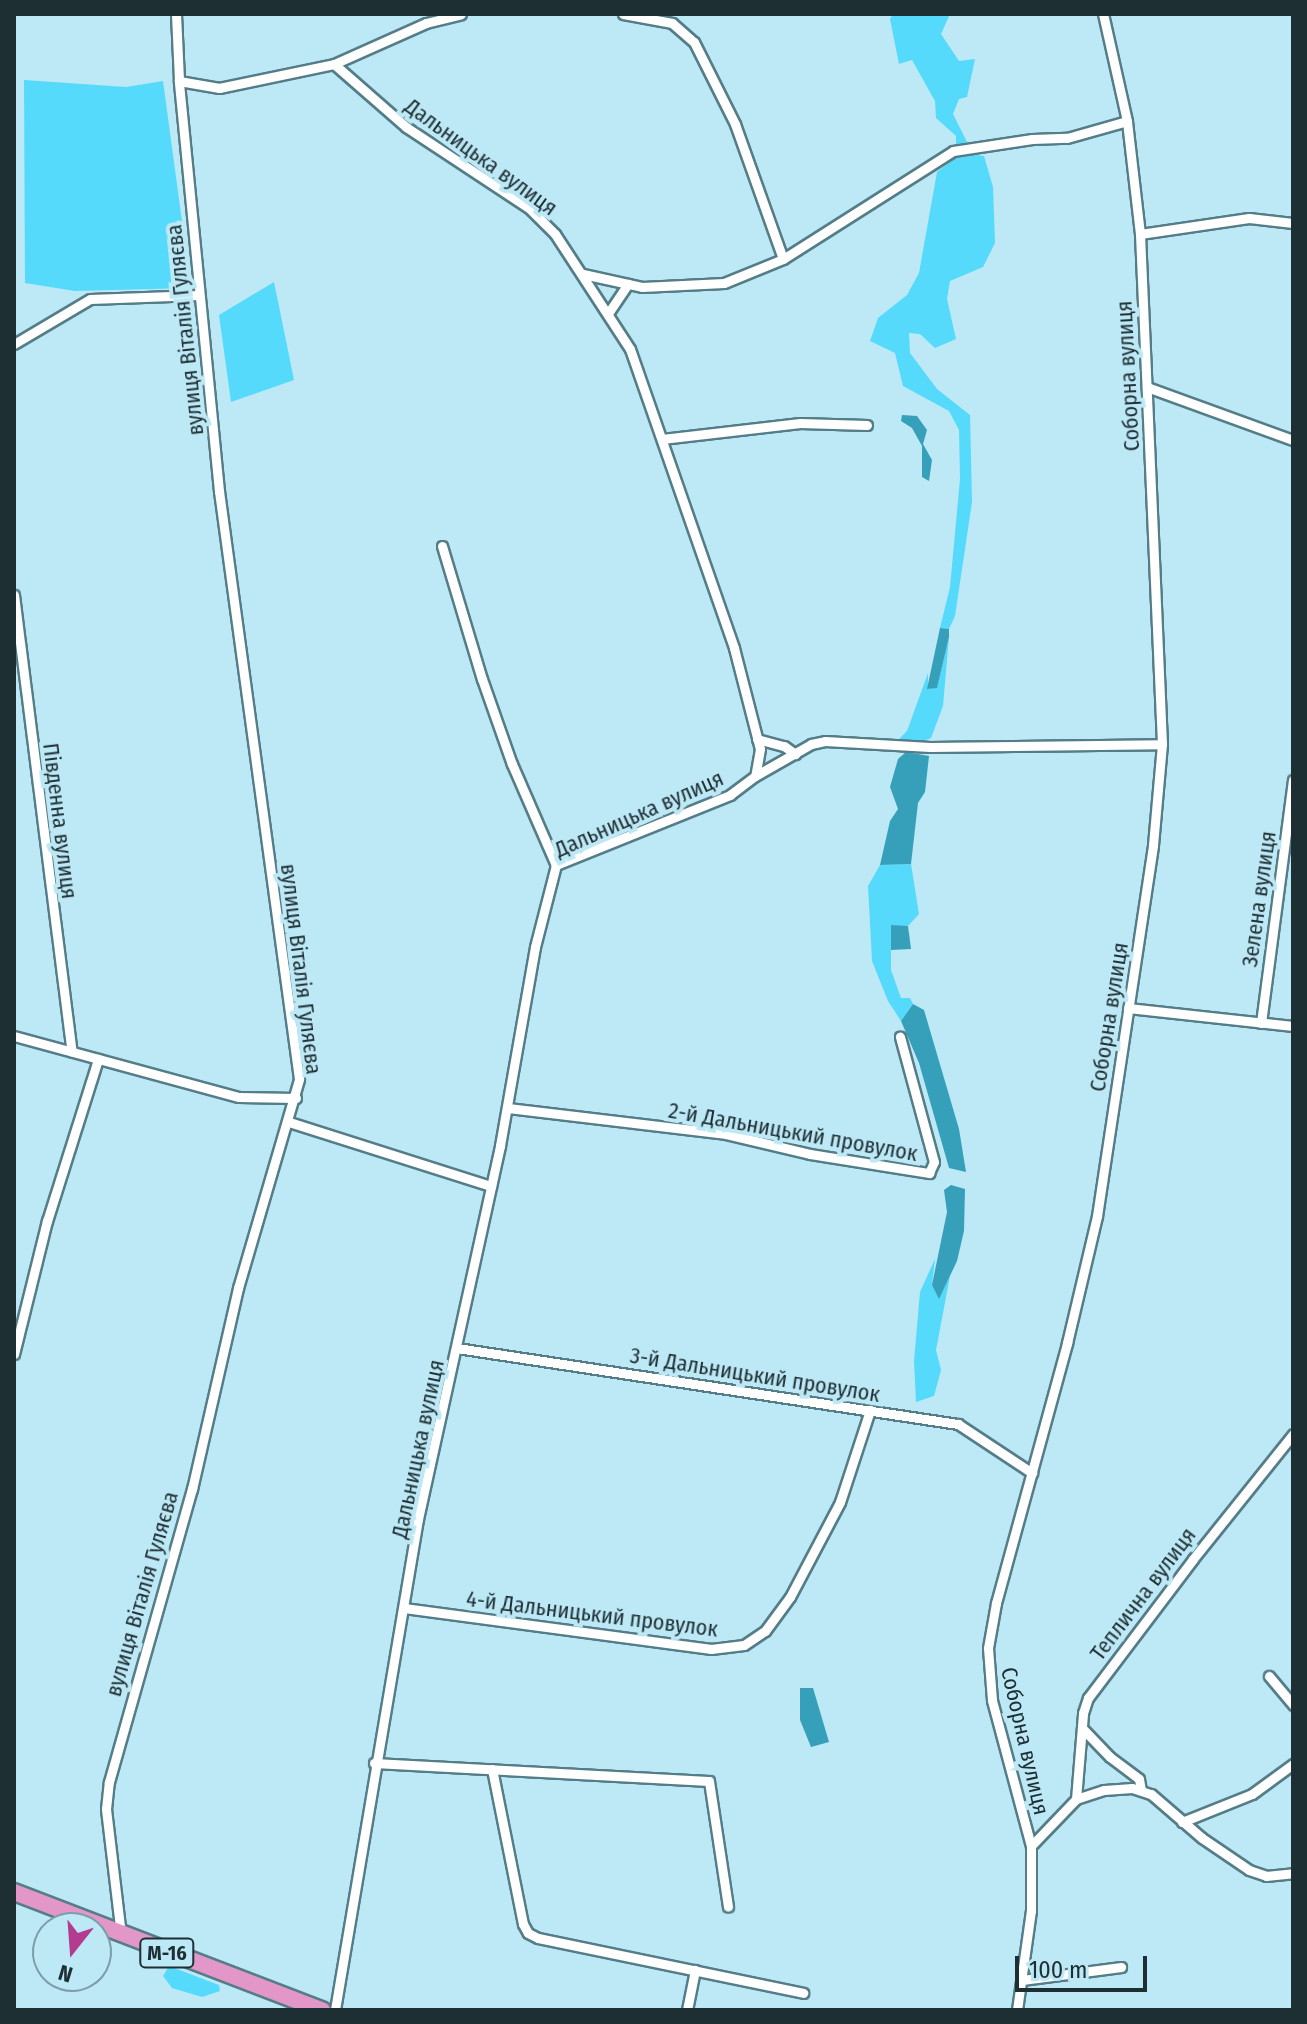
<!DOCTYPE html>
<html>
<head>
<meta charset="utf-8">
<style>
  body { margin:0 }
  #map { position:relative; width:1307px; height:2024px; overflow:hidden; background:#bde8f5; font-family:"Fira Sans Condensed",sans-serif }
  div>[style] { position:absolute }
  .green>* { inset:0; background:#55dafb }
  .water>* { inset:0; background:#369fb9 }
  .roads { filter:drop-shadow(2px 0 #547d88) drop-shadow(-2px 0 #547d88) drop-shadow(0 2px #547d88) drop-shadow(0 -2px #547d88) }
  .street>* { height:9px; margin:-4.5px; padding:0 4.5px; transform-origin:4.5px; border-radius:4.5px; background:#fff }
  .highway>* { height:16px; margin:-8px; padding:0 8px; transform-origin:8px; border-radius:8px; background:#e397c8 }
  span { translate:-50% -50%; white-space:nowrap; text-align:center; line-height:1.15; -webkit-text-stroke:8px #bde8f5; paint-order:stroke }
  .shield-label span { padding:2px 6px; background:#bde8f5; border:2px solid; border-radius:6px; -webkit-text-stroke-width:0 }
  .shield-label { font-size:20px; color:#1e2f34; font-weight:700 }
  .street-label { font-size:22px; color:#1e2f34 }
  .frame { position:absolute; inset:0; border:16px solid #1e2f34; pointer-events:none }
  .north { position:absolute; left:32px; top:1912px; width:80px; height:80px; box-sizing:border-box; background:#bde8f5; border:2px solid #7d9ea8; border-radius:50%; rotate:197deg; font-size:22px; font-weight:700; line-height:32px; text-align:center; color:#1e2f34 }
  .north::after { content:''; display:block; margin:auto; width:28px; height:36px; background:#b33c91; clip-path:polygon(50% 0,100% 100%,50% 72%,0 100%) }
  .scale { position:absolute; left:1015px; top:1956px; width:132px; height:36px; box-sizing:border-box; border:4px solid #1e2f34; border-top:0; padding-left:10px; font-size:24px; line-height:28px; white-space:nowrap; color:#1e2f34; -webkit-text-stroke:6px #bde8f5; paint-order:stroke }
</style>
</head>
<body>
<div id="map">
  <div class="green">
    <i style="clip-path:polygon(893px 14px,950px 14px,941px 34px,959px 61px,975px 59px,967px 97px,959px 99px,953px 114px,968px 144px,956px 145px,956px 136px,936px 118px,935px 101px,912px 60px,899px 64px,890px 19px)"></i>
    <i style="clip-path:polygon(24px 80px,126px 87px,163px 81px,191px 288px,75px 291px,25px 283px)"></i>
    <i style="clip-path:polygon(961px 153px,984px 156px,993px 187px,995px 243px,983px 267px,950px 281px,947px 299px,956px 339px,935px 348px,920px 334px,909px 333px,910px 353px,937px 389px,970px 415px,972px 502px,955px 616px,949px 629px,940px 628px,950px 587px,960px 479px,959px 430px,949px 411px,903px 386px,895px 353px,870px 341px,878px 318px,907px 295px,919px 273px,937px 172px)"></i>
    <i style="clip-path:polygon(274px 282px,294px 380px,231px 402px,219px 315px)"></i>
    <i style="clip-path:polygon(949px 637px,943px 706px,931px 738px,921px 742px,898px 740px,907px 731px,928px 673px,928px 689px,937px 687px)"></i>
    <i style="clip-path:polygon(911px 864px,919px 914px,908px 926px,891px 926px,891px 970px,901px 998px,910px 998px,913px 1004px,901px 1021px,888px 1001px,872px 961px,868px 886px,880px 865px)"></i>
    <i style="clip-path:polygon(935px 1259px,932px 1285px,939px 1298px,950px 1276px,936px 1350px,941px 1370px,934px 1396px,916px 1402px,914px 1361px,920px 1292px)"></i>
    <i style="clip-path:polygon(169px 1966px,219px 1985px,220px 1991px,202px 1997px,172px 1988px,163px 1976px)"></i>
  </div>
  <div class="water">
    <i style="clip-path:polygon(902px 415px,917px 416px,927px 430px,923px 444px,932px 460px,929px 481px,922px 477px,922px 446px,912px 428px,901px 421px)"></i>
    <i style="clip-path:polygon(940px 628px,949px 629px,949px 637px,937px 688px,927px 689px)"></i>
    <i style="clip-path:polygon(906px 752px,929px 756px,925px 792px,918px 803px,911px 864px,880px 865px,890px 821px,898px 809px,890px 787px,898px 759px)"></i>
    <i style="clip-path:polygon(891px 925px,908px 926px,911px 949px,891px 950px)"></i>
    <i style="clip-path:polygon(913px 1004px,924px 1010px,959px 1129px,966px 1172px,949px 1168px,919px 1063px,901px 1021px)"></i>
    <i style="clip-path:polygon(951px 1185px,965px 1189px,964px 1231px,957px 1261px,939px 1299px,932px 1285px,947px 1212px,944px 1190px)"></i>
    <i style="clip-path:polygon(800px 1688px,813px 1688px,829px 1742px,811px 1747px,800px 1720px)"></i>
  </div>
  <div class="roads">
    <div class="street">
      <i style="left:176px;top:14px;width:67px;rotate:87.4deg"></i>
      <i style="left:179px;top:81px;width:41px;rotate:9.9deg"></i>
      <i style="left:219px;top:88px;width:117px;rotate:-11.8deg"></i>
      <i style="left:334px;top:64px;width:96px;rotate:41.2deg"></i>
      <i style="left:406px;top:127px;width:147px;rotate:33.4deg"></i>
      <i style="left:529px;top:208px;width:37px;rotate:45deg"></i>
      <i style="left:555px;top:234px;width:137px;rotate:56.9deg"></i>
      <i style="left:630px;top:349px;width:317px;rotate:70.8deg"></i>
      <i style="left:734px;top:648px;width:104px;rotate:75.6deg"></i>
      <i style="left:760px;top:749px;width:27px;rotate:100deg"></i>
      <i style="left:755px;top:776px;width:31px;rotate:143deg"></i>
      <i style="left:730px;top:795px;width:188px;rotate:158.1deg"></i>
      <i style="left:556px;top:865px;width:85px;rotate:104.4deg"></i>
      <i style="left:535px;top:947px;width:202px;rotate:100deg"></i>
      <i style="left:500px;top:1146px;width:382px;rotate:102.4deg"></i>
      <i style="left:418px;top:1519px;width:498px;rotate:99.6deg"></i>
      <i style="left:623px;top:14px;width:50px;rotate:10.4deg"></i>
      <i style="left:672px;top:23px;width:29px;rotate:41deg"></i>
      <i style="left:694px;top:42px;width:92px;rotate:63.4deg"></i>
      <i style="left:735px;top:124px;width:143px;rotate:70.4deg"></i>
      <i style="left:334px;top:64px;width:101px;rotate:-24deg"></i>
      <i style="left:426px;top:23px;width:36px;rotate:-14deg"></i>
      <i style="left:1140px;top:234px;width:110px;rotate:-8.4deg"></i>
      <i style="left:1249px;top:218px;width:44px;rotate:6.5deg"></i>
      <i style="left:583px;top:274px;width:60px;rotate:12.4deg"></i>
      <i style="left:642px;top:287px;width:82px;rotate:-2.8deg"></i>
      <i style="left:724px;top:283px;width:64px;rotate:-22.1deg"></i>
      <i style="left:783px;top:259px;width:201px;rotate:-32.4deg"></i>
      <i style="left:953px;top:151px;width:80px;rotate:-8.6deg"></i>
      <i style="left:1032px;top:139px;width:35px;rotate:-2deg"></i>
      <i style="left:1067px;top:138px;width:62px;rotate:-15.8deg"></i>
      <i style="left:609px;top:312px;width:34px;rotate:-56deg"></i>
      <i style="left:14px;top:344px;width:88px;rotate:-30.6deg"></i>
      <i style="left:90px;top:299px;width:109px;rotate:-2.1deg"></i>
      <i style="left:1147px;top:387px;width:155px;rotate:20deg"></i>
      <i style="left:662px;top:439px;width:139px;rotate:-6.6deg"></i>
      <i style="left:800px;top:423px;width:67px;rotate:1.7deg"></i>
      <i style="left:442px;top:546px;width:139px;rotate:73.3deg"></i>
      <i style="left:482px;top:679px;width:90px;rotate:70.6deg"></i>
      <i style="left:512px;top:764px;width:110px;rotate:66.5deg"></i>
      <i style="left:14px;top:595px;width:460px;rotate:82.8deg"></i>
      <i style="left:757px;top:739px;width:28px;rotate:15deg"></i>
      <i style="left:784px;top:746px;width:14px;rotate:36deg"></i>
      <i style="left:755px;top:776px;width:64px;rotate:-29.7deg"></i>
      <i style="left:811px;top:744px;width:14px;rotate:-12deg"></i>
      <i style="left:825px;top:741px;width:105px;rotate:3.3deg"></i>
      <i style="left:930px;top:747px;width:232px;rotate:-0.7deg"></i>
      <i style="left:1128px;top:1008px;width:166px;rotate:6.2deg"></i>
      <i style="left:1261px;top:1023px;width:245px;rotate:-82.5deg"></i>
      <i style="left:14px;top:1036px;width:233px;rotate:15.2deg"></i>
      <i style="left:239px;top:1097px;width:57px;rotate:1deg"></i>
      <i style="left:508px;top:1108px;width:220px;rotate:6.8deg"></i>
      <i style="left:726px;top:1134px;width:86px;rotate:13.4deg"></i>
      <i style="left:810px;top:1154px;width:121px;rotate:9.1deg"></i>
      <i style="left:929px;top:1173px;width:12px;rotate:-66deg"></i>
      <i style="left:934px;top:1162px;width:130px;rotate:-105.2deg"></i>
      <i style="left:289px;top:1122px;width:212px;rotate:17.6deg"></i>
      <i style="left:457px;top:1348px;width:507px;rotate:8.63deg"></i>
      <i style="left:958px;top:1424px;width:89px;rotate:33.5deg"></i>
      <i style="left:14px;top:1354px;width:137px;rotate:-76.1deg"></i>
      <i style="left:47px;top:1221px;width:170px;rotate:-72.5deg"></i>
      <i style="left:404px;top:1608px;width:310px;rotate:7.6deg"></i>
      <i style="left:711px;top:1649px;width:33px;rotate:-7deg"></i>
      <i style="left:744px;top:1645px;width:25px;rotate:-34deg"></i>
      <i style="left:765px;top:1631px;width:42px;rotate:-53.7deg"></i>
      <i style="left:790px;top:1597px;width:107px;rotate:-62.2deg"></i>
      <i style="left:840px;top:1502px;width:97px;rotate:-71.9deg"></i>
      <i style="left:1269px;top:1676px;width:38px;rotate:50deg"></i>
      <i style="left:1082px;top:1728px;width:40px;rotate:46deg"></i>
      <i style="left:1110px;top:1757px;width:36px;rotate:37deg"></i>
      <i style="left:1139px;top:1779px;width:11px;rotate:80deg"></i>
      <i style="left:374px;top:1763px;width:335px;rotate:3.1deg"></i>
      <i style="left:709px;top:1781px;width:127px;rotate:81.4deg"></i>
      <i style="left:492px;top:1769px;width:158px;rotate:78.7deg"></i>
      <i style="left:523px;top:1924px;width:10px;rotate:61deg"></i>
      <i style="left:528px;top:1933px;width:11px;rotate:27deg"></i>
      <i style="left:538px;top:1938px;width:271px;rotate:11.7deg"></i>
      <i style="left:1076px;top:1799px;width:86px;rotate:-85.3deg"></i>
      <i style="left:1083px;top:1713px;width:16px;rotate:-72deg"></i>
      <i style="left:1088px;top:1698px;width:174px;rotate:-52.9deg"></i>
      <i style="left:1193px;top:1559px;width:160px;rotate:-51.3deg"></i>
      <i style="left:1182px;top:1822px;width:75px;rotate:-21.8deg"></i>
      <i style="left:1252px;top:1794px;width:51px;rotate:-36.2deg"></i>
      <i style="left:1031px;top:1846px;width:65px;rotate:-46.2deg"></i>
      <i style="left:1076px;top:1799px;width:29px;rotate:-18deg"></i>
      <i style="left:1104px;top:1790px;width:28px;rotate:-4deg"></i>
      <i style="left:1132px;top:1788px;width:20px;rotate:18deg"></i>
      <i style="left:1151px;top:1794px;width:67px;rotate:40.8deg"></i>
      <i style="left:1202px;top:1838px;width:57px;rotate:34.2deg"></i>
      <i style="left:1249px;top:1870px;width:18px;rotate:19deg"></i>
      <i style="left:1266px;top:1876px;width:27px;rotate:-6deg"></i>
      <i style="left:121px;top:1935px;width:127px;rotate:-96.8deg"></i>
      <i style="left:106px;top:1809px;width:27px;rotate:-84deg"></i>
      <i style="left:109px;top:1782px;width:305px;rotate:-74.2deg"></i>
      <i style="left:192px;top:1489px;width:206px;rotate:-77.1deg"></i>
      <i style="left:238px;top:1288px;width:218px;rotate:-73.7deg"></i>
      <i style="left:299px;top:1079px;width:593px;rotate:-97.75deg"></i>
      <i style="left:219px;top:491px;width:412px;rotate:-95.6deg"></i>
      <i style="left:1022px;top:1980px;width:100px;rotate:-7.5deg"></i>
      <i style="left:687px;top:2010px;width:41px;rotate:-78.7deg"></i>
      <i style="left:1017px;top:2010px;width:100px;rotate:-82deg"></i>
      <i style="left:1031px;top:1911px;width:65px;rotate:-90deg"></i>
      <i style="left:1031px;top:1846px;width:151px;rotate:-105deg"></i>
      <i style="left:992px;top:1700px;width:52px;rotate:-94.4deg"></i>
      <i style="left:988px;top:1648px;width:46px;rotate:-79.9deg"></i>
      <i style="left:996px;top:1603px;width:270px;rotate:-74.7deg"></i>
      <i style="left:1067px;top:1343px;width:130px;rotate:-76.7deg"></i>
      <i style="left:1097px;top:1216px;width:375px;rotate:-81.4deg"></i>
      <i style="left:1153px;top:845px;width:101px;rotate:-84.9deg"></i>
      <i style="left:1162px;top:744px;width:510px;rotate:-92.47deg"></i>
      <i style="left:1140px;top:234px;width:114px;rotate:-96.6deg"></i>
      <i style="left:1127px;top:121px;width:110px;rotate:-102.6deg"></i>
    </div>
    <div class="highway">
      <i style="left:14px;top:1892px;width:330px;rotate:21deg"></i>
    </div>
  </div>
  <div class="shield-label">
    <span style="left:167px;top:1953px">М-16</span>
  </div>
  <div class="street-label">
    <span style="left:481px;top:157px;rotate:36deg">Дальницька вулиця</span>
    <span style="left:185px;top:330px;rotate:-96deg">вулиця Віталія Гуляєва</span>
    <span style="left:1128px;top:376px;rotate:-93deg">Соборна вулиця</span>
    <span style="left:639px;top:814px;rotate:-24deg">Дальницька вулиця</span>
    <span style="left:60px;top:821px;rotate:83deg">Південна вулиця</span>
    <span style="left:1259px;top:899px;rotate:-82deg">Зелена вулиця</span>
    <span style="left:301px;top:969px;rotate:83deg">вулиця Віталія Гуляєва</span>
    <span style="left:1109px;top:1017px;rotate:-81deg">Соборна вулиця</span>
    <span style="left:793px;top:1132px;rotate:10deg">2-й Дальницький провулок</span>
    <span style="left:755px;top:1375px;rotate:9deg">3-й Дальницький провулок</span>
    <span style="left:418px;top:1449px;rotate:-78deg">Дальницька вулиця</span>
    <span style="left:142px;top:1594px;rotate:-74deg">вулиця Віталія Гуляєва</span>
    <span style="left:1143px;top:1594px;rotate:-53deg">Теплична вулиця</span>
    <span style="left:592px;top:1614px;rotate:7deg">4-й Дальницький провулок</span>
    <span style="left:1025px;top:1741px;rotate:77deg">Соборна вулиця</span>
  </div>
  <div class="frame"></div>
  <div class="north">N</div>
  <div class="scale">100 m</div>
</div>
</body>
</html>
